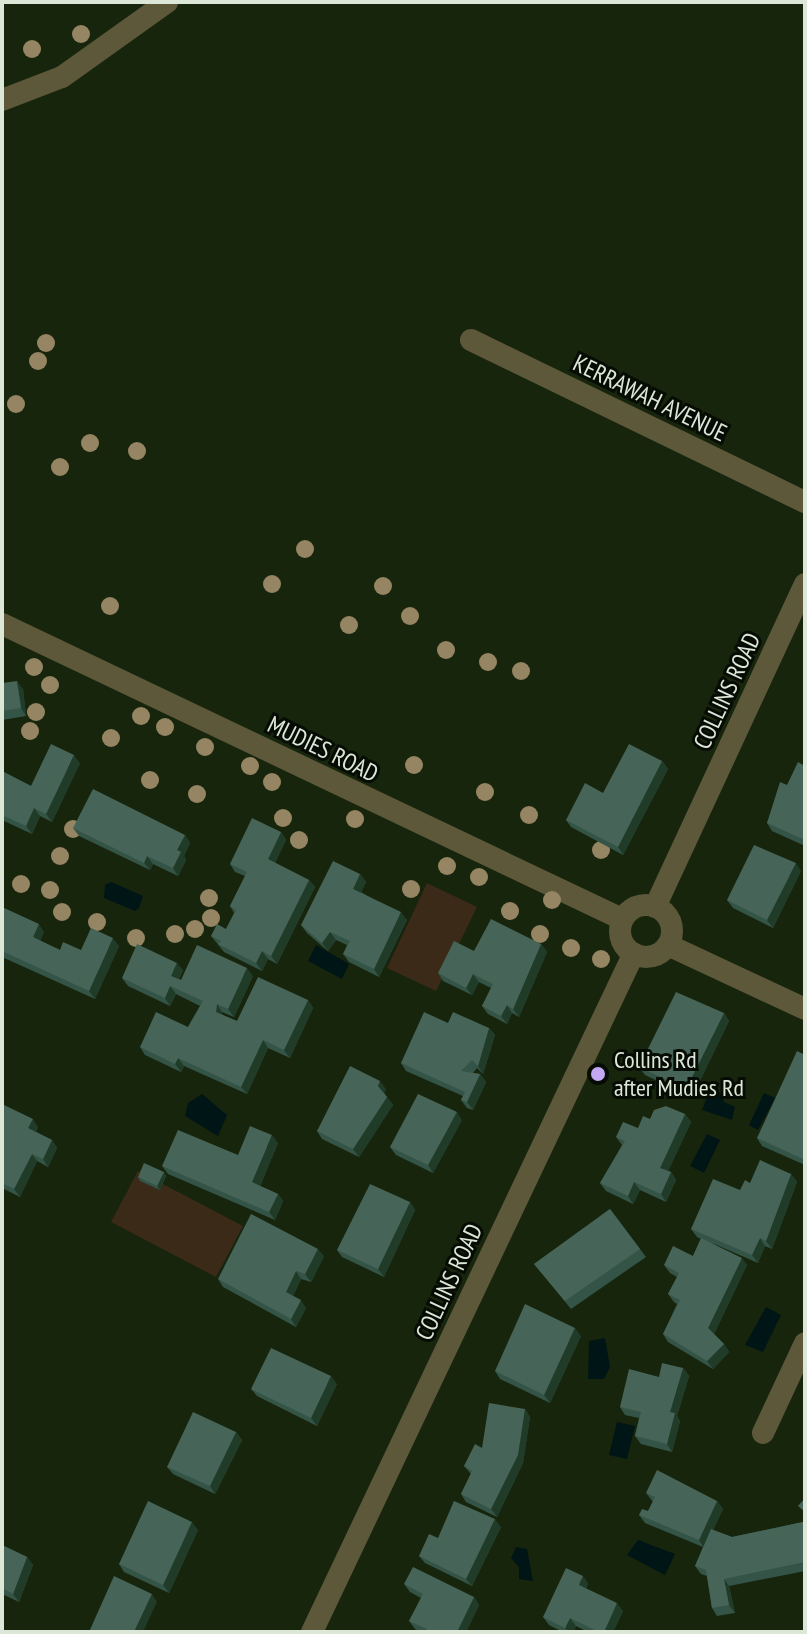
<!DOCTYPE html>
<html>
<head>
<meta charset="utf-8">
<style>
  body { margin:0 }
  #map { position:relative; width:807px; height:1634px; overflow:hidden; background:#17250d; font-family:"PT Sans Narrow",sans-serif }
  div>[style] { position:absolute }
  .green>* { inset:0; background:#3b2a17 }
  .water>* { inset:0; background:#001516 }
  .minor>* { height:22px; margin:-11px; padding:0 11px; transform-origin:11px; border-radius:11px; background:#5c5839 }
  .tertiary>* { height:22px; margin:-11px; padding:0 11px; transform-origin:11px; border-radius:11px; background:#5c5839 }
  .tertiary>.ring { margin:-11px; padding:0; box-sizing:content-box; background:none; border:22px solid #5c5839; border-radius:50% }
  .trees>* { width:18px; height:18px; margin:-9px; border-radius:50%; background:#968562 }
  .wall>* { inset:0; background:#345447 }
  .shaded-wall>* { inset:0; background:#213b29 }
  .building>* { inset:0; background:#466457 }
  .dots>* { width:22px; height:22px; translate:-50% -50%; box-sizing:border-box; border:4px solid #060c04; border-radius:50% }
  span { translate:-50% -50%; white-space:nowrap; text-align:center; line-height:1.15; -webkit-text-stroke:6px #060c04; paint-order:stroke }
  .street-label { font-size:24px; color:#dde7d8 }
  .poi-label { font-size:24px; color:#dde7d8 }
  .left { translate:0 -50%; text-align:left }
  .frame { position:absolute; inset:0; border:4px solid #dde7d8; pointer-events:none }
</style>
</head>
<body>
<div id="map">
  <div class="green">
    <i style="clip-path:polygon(427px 883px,477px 907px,436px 991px,387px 968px)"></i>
    <i style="clip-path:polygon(138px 1171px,243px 1226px,216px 1277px,111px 1222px)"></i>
  </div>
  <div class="water">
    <i style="clip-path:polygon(111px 882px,143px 896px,139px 908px,135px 911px,104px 898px,105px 885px)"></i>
    <i style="clip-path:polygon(316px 945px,349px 964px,342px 979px,308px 961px)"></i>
    <i style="clip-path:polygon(721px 1092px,724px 1102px,735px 1107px,732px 1120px,702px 1110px,707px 1097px)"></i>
    <i style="clip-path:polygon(764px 1093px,775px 1098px,758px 1130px,749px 1125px)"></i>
    <i style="clip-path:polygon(202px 1094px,227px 1115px,218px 1136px,185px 1116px,188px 1103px)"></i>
    <i style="clip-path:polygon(707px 1134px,720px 1140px,704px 1173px,690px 1166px)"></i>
    <i style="clip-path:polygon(766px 1307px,781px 1315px,763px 1352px,745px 1345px)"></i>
    <i style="clip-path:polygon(605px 1338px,610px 1367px,604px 1379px,588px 1379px,589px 1341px)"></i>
    <i style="clip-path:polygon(617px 1422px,635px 1426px,627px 1459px,609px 1455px)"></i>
    <i style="clip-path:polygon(638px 1540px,675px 1554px,665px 1575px,627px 1555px)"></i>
    <i style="clip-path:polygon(516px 1547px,527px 1549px,533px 1581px,519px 1579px,519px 1567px,511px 1558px)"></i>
  </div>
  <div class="minor">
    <i style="left:2px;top:100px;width:64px;rotate:-21deg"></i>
    <i style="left:62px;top:77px;width:129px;rotate:-35.5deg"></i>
    <i style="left:471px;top:340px;width:371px;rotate:25.9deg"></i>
    <i style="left:2px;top:624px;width:687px;rotate:25.45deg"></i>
    <i style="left:763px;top:1433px;width:99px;rotate:-65deg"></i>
    <i style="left:312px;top:1632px;width:751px;rotate:-64.63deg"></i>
  </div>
  <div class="tertiary">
    <i class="ring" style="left:620px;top:905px;width:30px;height:30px"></i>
    <i style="left:655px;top:907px;width:356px;rotate:-65.1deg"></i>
    <i style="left:668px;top:945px;width:151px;rotate:25deg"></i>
  </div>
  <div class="trees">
    <i style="left:81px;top:34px"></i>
    <i style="left:32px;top:49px"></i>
    <i style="left:46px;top:343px"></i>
    <i style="left:38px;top:361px"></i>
    <i style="left:16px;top:404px"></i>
    <i style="left:90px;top:443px"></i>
    <i style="left:137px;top:451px"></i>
    <i style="left:60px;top:467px"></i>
    <i style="left:305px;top:549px"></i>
    <i style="left:272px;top:584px"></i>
    <i style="left:383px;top:586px"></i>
    <i style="left:110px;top:606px"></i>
    <i style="left:410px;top:616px"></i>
    <i style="left:349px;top:625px"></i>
    <i style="left:446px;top:650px"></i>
    <i style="left:488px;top:662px"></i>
    <i style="left:34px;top:667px"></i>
    <i style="left:521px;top:671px"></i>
    <i style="left:50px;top:685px"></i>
    <i style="left:36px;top:712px"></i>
    <i style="left:141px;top:716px"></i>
    <i style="left:165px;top:727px"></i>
    <i style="left:30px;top:731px"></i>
    <i style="left:111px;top:738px"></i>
    <i style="left:205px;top:747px"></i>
    <i style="left:414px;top:765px"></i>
    <i style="left:250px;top:766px"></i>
    <i style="left:150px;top:780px"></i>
    <i style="left:272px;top:782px"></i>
    <i style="left:485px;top:792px"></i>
    <i style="left:197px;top:794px"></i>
    <i style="left:529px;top:815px"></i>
    <i style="left:283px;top:818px"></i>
    <i style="left:355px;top:819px"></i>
    <i style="left:73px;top:829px"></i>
    <i style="left:299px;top:840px"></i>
    <i style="left:601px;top:850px"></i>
    <i style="left:60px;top:856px"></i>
    <i style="left:447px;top:866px"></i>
    <i style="left:479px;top:877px"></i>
    <i style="left:21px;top:884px"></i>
    <i style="left:411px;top:889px"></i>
    <i style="left:50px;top:890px"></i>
    <i style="left:209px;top:898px"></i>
    <i style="left:552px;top:900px"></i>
    <i style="left:510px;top:911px"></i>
    <i style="left:62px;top:912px"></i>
    <i style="left:211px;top:918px"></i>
    <i style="left:97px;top:922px"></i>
    <i style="left:195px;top:929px"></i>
    <i style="left:175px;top:934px"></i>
    <i style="left:540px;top:934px"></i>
    <i style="left:136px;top:938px"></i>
    <i style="left:571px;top:948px"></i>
    <i style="left:601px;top:959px"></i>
  </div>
  <div class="wall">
    <i style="clip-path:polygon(2px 683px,23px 689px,26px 716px,2px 720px)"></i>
    <i style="clip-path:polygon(662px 761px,668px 769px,623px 855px,571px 827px,566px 820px,603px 793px)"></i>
    <i style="clip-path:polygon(805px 762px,805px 846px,772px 831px,767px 823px,787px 785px)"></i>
    <i style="clip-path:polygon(80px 763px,52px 822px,40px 816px,32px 834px,2px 820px,2px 771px,31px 786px)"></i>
    <i style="clip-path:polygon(73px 828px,185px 835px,190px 843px,184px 856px,186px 860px,178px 876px,153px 864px,150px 870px,79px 836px)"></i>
    <i style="clip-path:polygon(281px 832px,286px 840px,275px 863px,309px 880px,315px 887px,277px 964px,268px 959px,262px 971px,224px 952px,211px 936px,226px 929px,234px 913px,230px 906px,245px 876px,235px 872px,230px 864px)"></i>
    <i style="clip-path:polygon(801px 871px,773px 928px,733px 908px,727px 900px)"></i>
    <i style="clip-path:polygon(360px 874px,366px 882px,361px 892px,407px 920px,379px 977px,349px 962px,343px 954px,347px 945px,336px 940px,328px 951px,307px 933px,301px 925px)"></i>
    <i style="clip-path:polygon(2px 907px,44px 932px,40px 941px,60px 950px,81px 950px,119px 946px,95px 999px,2px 957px)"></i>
    <i style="clip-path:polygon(541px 944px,547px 952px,519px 1017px,512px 1013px,507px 1024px,488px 1014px,482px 1006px,491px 988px,479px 982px,472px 995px,443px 981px,438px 973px,474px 951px)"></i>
    <i style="clip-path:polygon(183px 970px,179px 979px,181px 980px,253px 976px,234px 1017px,222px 1012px,222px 1015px,237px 1021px,308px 1000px,313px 1008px,290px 1058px,268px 1048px,247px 1094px,184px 1066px,181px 1072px,145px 1055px,140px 1047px,188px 1027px,200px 1006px,176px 994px,170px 1006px,128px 986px,122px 978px)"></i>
    <i style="clip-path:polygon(724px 1013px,729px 1021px,692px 1097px,645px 1075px,639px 1067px)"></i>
    <i style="clip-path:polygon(448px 1023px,489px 1028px,495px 1035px,483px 1074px,477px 1068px,473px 1073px,480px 1074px,486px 1082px,473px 1110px,467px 1108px,461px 1100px,463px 1096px,406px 1071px,401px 1063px)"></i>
    <i style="clip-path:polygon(805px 1055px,805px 1165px,762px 1146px,757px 1138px)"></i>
    <i style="clip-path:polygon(386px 1089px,384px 1093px,393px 1105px,359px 1157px,322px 1139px,317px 1131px)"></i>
    <i style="clip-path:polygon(2px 1104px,38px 1127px,36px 1132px,52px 1140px,57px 1148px,48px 1167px,37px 1161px,20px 1197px,2px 1188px)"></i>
    <i style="clip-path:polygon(685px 1114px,691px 1122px,668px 1171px,671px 1172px,676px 1180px,666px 1202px,640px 1190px,633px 1204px,606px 1191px,600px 1183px,622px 1145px,616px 1137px,638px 1128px,650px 1119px)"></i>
    <i style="clip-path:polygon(462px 1120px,433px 1173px,396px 1155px,390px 1147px)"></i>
    <i style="clip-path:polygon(278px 1143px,260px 1186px,278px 1194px,283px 1201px,275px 1220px,168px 1174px,162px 1166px,238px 1155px)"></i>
    <i style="clip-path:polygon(164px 1172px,166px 1176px,160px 1190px,140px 1181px,138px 1177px)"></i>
    <i style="clip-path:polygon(791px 1174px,797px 1182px,772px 1249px,765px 1246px,758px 1263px,712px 1243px,747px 1265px,714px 1334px,724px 1344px,729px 1352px,713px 1369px,668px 1342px,663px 1334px,677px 1304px,674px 1302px,668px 1294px,677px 1277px,670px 1273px,664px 1265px,693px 1256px,701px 1239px,697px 1237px,691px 1229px,750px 1183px)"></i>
    <i style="clip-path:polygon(410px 1202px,415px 1210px,384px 1277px,342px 1257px,337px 1250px)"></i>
    <i style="clip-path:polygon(610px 1209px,646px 1257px,571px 1309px,534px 1264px)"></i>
    <i style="clip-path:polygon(324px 1256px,311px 1282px,301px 1279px,293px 1296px,306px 1308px,296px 1327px,223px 1287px,218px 1279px)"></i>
    <i style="clip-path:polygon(581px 1336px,550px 1403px,500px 1379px,495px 1371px)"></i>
    <i style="clip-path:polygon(683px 1368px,689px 1376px,677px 1416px,680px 1421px,672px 1452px,641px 1444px,635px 1436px,639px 1418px,625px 1415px,620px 1407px,659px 1377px)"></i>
    <i style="clip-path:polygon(337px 1384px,317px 1426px,257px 1396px,251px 1389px)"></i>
    <i style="clip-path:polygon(525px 1409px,530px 1417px,523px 1463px,497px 1517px,466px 1502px,461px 1494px,471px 1474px,464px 1466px,482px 1448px)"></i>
    <i style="clip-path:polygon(236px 1432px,242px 1440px,215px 1494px,173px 1474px,167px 1467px)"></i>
    <i style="clip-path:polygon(646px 1493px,717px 1501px,723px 1509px,713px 1530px,732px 1537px,803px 1522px,805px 1526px,805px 1571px,729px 1586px,735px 1613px,717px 1616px,712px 1608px,707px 1576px,701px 1574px,695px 1566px,703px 1547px,645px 1523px,639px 1515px,648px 1511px,653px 1502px)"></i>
    <i style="clip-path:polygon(501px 1527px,472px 1586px,425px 1563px,419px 1556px,438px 1538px)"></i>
    <i style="clip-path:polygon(198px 1530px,169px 1593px,124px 1572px,119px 1564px)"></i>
    <i style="clip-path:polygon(2px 1545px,27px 1557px,33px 1565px,19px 1602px,2px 1594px)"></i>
    <i style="clip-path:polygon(588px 1583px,586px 1589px,623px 1611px,613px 1632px,588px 1632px,576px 1626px,573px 1632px,563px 1632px,549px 1625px,543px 1617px)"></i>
    <i style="clip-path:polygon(404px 1584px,474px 1597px,479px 1605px,466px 1632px,421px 1632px,415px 1629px,409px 1621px,421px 1598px,410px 1592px)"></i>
  </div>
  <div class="shaded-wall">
    <i style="clip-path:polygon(17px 681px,23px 689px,26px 716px,21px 708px)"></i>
    <i style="clip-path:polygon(74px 755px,80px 763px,52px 822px,46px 814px)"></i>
    <i style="clip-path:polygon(662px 761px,668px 769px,623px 855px,618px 847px)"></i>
    <i style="clip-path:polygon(34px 808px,40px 816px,32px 834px,26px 826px)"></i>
    <i style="clip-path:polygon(281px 832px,286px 840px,273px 867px,268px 859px)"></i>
    <i style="clip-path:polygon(185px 835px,190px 843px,184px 856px,186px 860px,178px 876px,173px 868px,177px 850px)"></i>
    <i style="clip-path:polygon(147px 856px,153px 864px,150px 870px,144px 863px)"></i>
    <i style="clip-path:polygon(796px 863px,801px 871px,773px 928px,767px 920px)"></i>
    <i style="clip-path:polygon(360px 874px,366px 882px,359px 897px,353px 889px)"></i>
    <i style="clip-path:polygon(309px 880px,315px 887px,277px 964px,271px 956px)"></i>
    <i style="clip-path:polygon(401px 912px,407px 920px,379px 977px,374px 969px)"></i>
    <i style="clip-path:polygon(39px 924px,44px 932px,38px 945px,33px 937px)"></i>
    <i style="clip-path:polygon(330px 932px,336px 940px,328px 951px,322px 943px)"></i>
    <i style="clip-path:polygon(113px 938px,119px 946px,95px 999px,89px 991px)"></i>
    <i style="clip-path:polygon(541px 944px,547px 952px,519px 1017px,513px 1009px)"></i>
    <i style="clip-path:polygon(262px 951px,268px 959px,262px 971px,256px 963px)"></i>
    <i style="clip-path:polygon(177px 963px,183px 970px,177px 984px,171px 976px)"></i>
    <i style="clip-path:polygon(247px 968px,253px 976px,234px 1017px,228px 1009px)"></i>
    <i style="clip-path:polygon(473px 974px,479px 982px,472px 995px,466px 988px)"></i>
    <i style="clip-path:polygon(170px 986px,176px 994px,170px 1006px,165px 998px)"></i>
    <i style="clip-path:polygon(308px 1000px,313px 1008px,290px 1058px,284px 1050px)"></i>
    <i style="clip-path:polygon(217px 1004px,222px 1012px,221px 1020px,216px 1012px)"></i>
    <i style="clip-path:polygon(507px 1005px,512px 1013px,507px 1024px,501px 1016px)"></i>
    <i style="clip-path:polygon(724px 1013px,729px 1021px,692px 1097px,686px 1089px)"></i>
    <i style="clip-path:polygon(489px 1028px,495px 1035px,483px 1074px,478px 1066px)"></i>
    <i style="clip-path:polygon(263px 1040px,268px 1048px,247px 1094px,241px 1087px)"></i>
    <i style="clip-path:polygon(178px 1058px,184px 1066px,181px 1072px,175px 1064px)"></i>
    <i style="clip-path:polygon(480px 1074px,486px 1082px,473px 1110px,467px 1102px)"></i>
    <i style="clip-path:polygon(380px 1081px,386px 1089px,384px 1094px,378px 1086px)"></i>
    <i style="clip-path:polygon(387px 1097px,393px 1105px,359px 1157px,353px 1149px)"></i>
    <i style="clip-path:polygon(457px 1112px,462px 1120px,433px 1173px,428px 1165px)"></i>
    <i style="clip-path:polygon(685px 1114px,691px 1122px,666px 1176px,660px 1168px)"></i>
    <i style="clip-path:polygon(33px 1119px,38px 1127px,34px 1136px,28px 1128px)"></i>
    <i style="clip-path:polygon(272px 1135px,278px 1143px,258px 1190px,252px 1182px)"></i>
    <i style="clip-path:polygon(52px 1140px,57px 1148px,48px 1167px,43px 1159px)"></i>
    <i style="clip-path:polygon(32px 1154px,37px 1161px,20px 1197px,14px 1189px)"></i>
    <i style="clip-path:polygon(164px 1172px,166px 1176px,160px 1190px,157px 1186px)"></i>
    <i style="clip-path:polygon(671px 1172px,676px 1180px,666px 1202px,661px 1194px)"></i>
    <i style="clip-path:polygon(791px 1174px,797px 1182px,772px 1249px,766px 1241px)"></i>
    <i style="clip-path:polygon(634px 1182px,640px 1190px,633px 1204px,628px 1196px)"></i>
    <i style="clip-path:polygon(278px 1194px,283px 1201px,275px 1220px,269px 1212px)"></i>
    <i style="clip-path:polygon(410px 1202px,415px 1210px,384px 1277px,378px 1269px)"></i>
    <i style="clip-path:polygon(760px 1238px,765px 1246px,758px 1263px,752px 1255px)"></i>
    <i style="clip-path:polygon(318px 1249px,324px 1256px,311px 1282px,305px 1274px)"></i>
    <i style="clip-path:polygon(742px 1258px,747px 1265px,713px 1336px,708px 1328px)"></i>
    <i style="clip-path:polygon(296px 1271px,301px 1279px,291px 1300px,286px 1292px)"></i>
    <i style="clip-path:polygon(301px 1300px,306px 1308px,296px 1327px,291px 1319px)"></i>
    <i style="clip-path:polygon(575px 1328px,581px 1336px,550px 1403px,544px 1395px)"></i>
    <i style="clip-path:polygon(724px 1344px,729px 1352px,713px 1369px,707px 1361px)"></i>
    <i style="clip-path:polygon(683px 1368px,689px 1376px,677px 1416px,680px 1421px,672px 1452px,667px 1444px,670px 1412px)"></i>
    <i style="clip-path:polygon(331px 1376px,337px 1384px,317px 1426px,311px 1418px)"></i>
    <i style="clip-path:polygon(525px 1409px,530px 1417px,523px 1463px,497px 1517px,491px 1509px)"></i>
    <i style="clip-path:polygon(236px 1432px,242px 1440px,215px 1494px,210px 1486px)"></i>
    <i style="clip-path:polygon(717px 1501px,723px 1509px,704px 1548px,699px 1540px)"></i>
    <i style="clip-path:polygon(495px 1519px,501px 1527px,472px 1586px,466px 1579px)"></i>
    <i style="clip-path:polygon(192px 1522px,198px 1530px,169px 1593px,163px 1585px)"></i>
    <i style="clip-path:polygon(27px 1557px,33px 1565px,19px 1602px,13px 1594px)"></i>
    <i style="clip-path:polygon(583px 1576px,588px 1583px,584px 1593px,579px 1585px)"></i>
    <i style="clip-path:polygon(724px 1579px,729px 1586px,735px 1613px,729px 1605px)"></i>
    <i style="clip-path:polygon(152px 1594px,157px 1602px,143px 1632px,134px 1632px)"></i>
    <i style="clip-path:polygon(474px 1597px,479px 1605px,466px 1632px,457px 1632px)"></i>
    <i style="clip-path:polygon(617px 1603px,623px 1611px,613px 1632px,604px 1632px)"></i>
    <i style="clip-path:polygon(570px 1618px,576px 1626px,573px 1632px,569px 1632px,565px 1628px)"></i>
  </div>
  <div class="building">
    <i style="clip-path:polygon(17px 681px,21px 708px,2px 711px,2px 683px)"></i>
    <i style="clip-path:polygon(51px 744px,74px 755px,46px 814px,34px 808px,26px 826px,2px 815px,2px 771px,31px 786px)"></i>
    <i style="clip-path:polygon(629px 744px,662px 761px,618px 847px,566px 820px,585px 783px,603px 793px)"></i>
    <i style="clip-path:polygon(798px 762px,803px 765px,805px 762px,805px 840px,767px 823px,780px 782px,787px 785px)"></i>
    <i style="clip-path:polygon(93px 789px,185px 835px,177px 850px,181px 852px,173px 868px,147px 856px,144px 863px,73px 828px)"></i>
    <i style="clip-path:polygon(252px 818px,281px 832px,268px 859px,309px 880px,271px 956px,262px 951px,256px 963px,218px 944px,221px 941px,211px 936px,217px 924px,226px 929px,236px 910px,230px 906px,247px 872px,230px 864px)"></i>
    <i style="clip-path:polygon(754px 845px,796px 863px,767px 920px,727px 900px)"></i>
    <i style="clip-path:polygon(333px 861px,360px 874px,353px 889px,401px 912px,374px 969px,343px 954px,350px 941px,330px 932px,322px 943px,301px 925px)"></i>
    <i style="clip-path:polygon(2px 907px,39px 924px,33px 937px,60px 950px,63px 942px,81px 950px,91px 928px,113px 938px,89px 991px,2px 951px)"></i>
    <i style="clip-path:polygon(491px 919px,541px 944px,513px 1009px,507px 1005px,501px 1016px,482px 1006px,493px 984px,473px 974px,466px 988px,438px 973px,454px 941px,474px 951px)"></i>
    <i style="clip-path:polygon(137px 944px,177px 963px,171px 976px,181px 980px,197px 945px,247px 968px,228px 1009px,217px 1004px,216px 1012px,237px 1021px,258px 977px,308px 1000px,284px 1050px,263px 1040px,241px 1087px,178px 1058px,175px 1064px,140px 1047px,156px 1012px,188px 1027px,203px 1001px,170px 986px,165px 998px,122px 978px)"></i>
    <i style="clip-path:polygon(676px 992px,724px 1013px,686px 1089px,639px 1067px)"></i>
    <i style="clip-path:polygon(424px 1012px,448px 1023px,453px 1012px,489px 1028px,478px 1066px,472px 1060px,461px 1071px,480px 1074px,467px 1102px,461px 1100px,465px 1092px,401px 1063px)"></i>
    <i style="clip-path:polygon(797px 1051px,805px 1055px,805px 1160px,757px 1138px)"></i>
    <i style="clip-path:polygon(350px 1066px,380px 1081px,378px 1086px,387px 1097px,353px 1149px,317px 1131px)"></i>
    <i style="clip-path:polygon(418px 1094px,457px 1112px,428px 1165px,390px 1147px)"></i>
    <i style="clip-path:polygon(2px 1104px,33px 1119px,28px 1128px,52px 1140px,43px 1159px,32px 1154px,14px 1189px,2px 1183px)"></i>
    <i style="clip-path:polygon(666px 1106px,685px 1114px,660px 1168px,671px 1172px,661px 1194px,634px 1182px,628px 1196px,600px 1183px,625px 1141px,616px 1137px,623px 1122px,638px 1128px,643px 1116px,650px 1119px,654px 1110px)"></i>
    <i style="clip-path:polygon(250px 1126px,272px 1135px,252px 1182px,278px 1194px,269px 1212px,162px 1166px,178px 1130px,238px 1155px)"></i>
    <i style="clip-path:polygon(760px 1160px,791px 1174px,766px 1241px,760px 1238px,752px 1255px,691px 1229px,713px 1179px,740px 1190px,745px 1180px,750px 1183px)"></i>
    <i style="clip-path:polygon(144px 1163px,164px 1172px,157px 1186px,138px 1177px)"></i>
    <i style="clip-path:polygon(370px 1184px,410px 1202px,378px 1269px,337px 1250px)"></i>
    <i style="clip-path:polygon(610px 1209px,640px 1249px,565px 1301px,534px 1264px)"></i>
    <i style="clip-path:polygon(251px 1214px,318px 1249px,305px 1274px,296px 1271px,286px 1292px,301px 1300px,291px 1319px,218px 1279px)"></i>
    <i style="clip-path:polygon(701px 1238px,742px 1258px,708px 1328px,724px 1344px,707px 1361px,663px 1334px,680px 1300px,668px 1294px,679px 1273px,664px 1265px,673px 1246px,693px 1256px)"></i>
    <i style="clip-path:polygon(525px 1304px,575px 1328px,544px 1395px,495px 1371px)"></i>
    <i style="clip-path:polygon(271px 1348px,331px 1376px,311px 1418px,251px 1389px)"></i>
    <i style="clip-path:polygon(662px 1363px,683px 1368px,670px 1412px,675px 1413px,667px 1444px,635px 1436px,641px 1412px,620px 1407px,629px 1369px,659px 1377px)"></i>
    <i style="clip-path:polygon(489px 1403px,525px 1409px,518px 1455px,491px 1509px,461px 1494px,472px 1471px,464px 1466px,475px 1444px,482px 1448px)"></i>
    <i style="clip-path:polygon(193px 1412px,236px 1432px,210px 1486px,167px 1467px)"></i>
    <i style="clip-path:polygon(657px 1470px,717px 1501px,699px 1540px,639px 1515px,642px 1509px,648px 1511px,655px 1497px,646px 1493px)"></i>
    <i style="clip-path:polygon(805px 1498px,805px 1512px,798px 1506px)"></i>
    <i style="clip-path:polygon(148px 1501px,192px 1522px,163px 1585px,119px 1564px)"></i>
    <i style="clip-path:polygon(454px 1501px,495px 1519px,466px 1579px,419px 1556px,429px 1534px,438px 1538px)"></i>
    <i style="clip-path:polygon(803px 1522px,805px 1533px,805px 1562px,724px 1579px,729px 1605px,712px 1608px,706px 1570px,695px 1566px,711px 1529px,732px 1537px)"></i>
    <i style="clip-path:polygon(2px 1545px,27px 1557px,13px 1594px,2px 1588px)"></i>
    <i style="clip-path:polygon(413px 1567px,474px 1597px,457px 1632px,426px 1632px,427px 1629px,409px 1621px,423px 1594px,404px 1584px)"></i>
    <i style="clip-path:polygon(566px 1568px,583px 1576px,579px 1585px,617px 1603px,604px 1632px,599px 1632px,570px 1618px,565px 1628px,543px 1617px)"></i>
    <i style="clip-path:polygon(114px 1576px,152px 1594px,134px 1632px,89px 1632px)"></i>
  </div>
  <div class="dots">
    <i style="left:598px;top:1074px;background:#c2a8f3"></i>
  </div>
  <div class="street-label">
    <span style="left:650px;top:398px;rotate:26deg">KERRAWAH AVENUE</span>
    <span style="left:727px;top:691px;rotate:-65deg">COLLINS ROAD</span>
    <span style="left:323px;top:749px;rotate:26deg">MUDIES ROAD</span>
    <span style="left:449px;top:1282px;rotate:-65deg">COLLINS ROAD</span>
  </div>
  <div class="poi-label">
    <span class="left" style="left:614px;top:1074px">Collins Rd<br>after Mudies Rd</span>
  </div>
  <div class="frame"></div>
</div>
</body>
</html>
